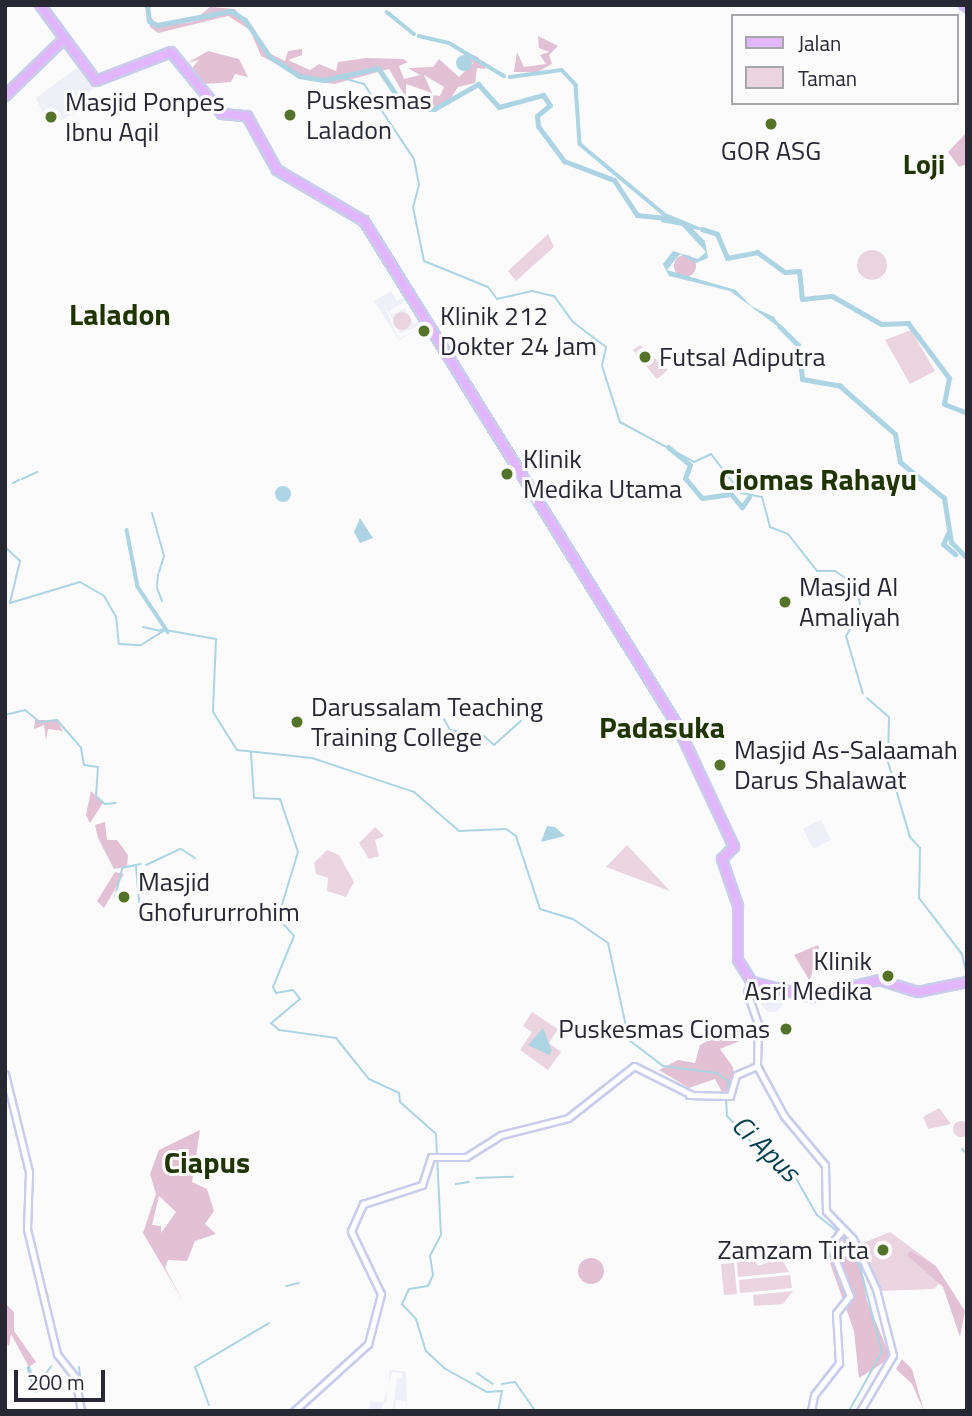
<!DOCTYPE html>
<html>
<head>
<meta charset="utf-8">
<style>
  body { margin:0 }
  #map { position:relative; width:972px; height:1416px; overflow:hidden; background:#fbfbfb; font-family:"Titillium Web",sans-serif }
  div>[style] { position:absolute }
  .built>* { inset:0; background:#eeeff7 }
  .round { border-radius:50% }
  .green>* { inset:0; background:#ead4e0 }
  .forest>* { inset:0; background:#e2c1d4 }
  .water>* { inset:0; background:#add4e2 }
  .stream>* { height:2px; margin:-1px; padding:0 1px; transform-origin:1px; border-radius:1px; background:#add4e2 }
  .canal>* { height:3.5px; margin:-1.75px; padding:0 1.75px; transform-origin:1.75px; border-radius:1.75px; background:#add4e2 }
  .river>* { height:5px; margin:-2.5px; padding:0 2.5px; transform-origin:2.5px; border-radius:2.5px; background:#add4e2 }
  .roads { filter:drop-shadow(2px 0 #c9ccea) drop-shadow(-2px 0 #c9ccea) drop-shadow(0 2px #c9ccea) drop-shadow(0 -2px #c9ccea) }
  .minor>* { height:5px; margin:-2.5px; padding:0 2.5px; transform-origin:2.5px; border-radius:2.5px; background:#fff }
  .major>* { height:8px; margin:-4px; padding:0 4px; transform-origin:4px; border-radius:4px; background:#e2b6fa }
  .dots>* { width:19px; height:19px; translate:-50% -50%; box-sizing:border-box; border:4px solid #fbfbfb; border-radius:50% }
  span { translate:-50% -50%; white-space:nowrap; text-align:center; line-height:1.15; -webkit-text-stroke:6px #fbfbfb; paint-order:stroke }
  .poi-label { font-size:26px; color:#282834 }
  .left { translate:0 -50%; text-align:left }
  .right { translate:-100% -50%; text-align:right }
  .neighbourhood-label { font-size:28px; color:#203400; font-weight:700 }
  .water-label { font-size:28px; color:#043f4e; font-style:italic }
  .quarter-label { font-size:30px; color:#203400; font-weight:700 }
  .frame { position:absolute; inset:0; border:7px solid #282834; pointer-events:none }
  .legend { position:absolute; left:731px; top:14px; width:228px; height:91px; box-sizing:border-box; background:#fbfbfb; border:2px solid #a7a7ab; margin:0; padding:9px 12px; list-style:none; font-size:21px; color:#282834 }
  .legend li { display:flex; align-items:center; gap:14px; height:35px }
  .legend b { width:35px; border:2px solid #a7a7ab }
  .scale { position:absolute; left:14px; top:1370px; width:91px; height:32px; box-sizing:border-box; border:4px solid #282834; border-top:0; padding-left:9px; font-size:21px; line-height:24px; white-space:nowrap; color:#282834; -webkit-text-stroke:5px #fbfbfb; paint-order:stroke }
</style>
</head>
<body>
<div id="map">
  <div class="built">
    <i style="clip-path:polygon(77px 68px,93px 89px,82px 98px,87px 107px,49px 126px,36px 98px)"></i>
    <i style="clip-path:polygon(evenodd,391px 291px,397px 301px,406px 296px,424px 325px,399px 340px,374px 301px,391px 291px,407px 300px,419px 321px,414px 324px,405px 308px,392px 315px,389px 311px,407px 300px,391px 291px,383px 303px,401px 333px,423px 325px,399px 339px,383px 303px)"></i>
    <i style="clip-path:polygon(821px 820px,831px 840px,813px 849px,803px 829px)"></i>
    <i class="round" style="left:761px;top:990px;width:22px;height:22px"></i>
    <i style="clip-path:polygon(evenodd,390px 1370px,406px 1372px,407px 1411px,406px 1401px,396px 1400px,395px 1410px,400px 1411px,369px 1411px,370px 1401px,386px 1403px,390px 1370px,392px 1372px,402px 1373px,402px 1379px,397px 1378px,393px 1409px,382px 1409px,392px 1372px)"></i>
  </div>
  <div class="green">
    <i style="clip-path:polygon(548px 234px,554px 247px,516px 281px,508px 271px)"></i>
    <i class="round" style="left:857px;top:250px;width:30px;height:30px"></i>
    <i class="round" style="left:393px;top:312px;width:18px;height:18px"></i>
    <i style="clip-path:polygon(911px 330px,935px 371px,910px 384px,885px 340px)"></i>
    <i style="clip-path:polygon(640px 345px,668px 370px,657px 379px,633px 350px)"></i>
    <i style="clip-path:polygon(375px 827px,384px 836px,375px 840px,379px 856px,369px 859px,359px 843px)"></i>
    <i style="clip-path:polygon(627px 845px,670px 891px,606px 867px)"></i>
    <i style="clip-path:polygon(327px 850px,339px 855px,354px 882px,346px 897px,327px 891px,328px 878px,316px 874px,314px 863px)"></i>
    <i style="clip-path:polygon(532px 1012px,558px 1029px,549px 1043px,561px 1052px,548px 1070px,520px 1050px,532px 1032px,523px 1026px)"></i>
    <i style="clip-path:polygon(939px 1108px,951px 1124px,928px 1129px,923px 1117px)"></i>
    <i class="round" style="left:953px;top:1121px;width:16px;height:16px"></i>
    <i style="clip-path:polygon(890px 1232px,932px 1263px,943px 1279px,934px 1289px,880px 1291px,873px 1284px,858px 1245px)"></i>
    <i style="clip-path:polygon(781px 1258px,789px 1272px,738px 1277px,737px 1262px,755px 1260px,758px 1266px)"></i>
    <i style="clip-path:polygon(734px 1263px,737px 1294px,724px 1295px,721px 1264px)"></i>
    <i style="clip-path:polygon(790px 1275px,792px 1288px,740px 1293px,739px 1280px)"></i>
    <i style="clip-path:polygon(793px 1291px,783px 1304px,754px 1306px,753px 1295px)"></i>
  </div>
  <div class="forest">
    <i style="clip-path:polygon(145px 5px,154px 22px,166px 25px,192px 22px,210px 7px,235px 9px,269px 53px,285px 61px,288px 51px,302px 49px,302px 55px,288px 60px,310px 70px,319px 64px,336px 71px,338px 62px,366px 58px,403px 59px,408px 62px,399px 66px,404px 79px,420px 75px,408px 68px,433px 67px,439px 59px,459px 77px,473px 63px,458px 49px,478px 57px,486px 69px,477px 68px,475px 83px,458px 87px,447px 104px,430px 107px,430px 95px,440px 96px,444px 87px,424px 75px,432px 93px,406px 84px,406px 98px,389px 69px,334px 84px,309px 80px,261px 56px,250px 30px,228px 16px,158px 33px,150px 27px)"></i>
    <i style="clip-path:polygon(538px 36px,558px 46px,549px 55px,552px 64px,537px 72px,514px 72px,517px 52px,524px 67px,546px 64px,540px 55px,549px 52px,539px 48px)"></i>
    <i style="clip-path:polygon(208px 51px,239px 59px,248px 77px,235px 74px,231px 82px,205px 84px,192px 68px,199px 60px,187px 63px)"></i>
    <i style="clip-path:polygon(967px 132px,967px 164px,959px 167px,948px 152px)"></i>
    <i class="round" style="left:674px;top:255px;width:22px;height:22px"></i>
    <i style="clip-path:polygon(35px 720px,57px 720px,63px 731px,48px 729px,46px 740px,44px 725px,34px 729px)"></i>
    <i style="clip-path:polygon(91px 791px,103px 803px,90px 823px,86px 815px)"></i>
    <i style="clip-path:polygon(105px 822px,107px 840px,117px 840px,128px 855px,127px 867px,114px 869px,98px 838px,95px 825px)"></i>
    <i style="clip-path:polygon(115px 872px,124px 874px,104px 908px,97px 901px)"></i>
    <i style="clip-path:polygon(818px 945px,826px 966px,813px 968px,810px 981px,794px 955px)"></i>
    <i style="clip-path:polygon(732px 1028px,740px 1041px,720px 1049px,733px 1067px,734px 1091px,722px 1092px,715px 1079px,689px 1088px,659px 1070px,678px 1060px,695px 1063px,700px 1045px)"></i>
    <i style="clip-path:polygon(evenodd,200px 1130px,192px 1182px,207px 1189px,214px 1211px,205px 1224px,216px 1234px,195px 1241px,187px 1261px,168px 1260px,165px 1268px,183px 1301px,143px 1233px,156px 1194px,150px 1174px,159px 1150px,200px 1130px,159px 1196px,176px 1212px,161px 1233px,161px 1226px,152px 1225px,159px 1196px)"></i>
    <i style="clip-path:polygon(846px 1233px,858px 1251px,867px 1301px,891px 1358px,859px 1378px,854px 1331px,830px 1263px,850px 1254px,842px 1240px)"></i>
    <i style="clip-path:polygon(911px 1251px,936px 1266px,965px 1311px,960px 1337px,943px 1287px,907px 1255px)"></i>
    <i class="round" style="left:578px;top:1258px;width:26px;height:26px"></i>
    <i style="clip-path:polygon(7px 1305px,14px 1312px,14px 1331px,36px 1362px,29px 1367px,11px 1334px,9px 1346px,5px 1342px)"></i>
    <i style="clip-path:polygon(902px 1359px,912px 1369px,924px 1411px,912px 1384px,896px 1369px)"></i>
  </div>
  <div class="water">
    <i class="round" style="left:456px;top:55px;width:16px;height:16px"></i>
    <i style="clip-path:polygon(663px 212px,711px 232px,693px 229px,705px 241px,708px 258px,696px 263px,680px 254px,667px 270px,736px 290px,751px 306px,774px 317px,784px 331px,730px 291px,669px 276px,663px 264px,673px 251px,698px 259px,706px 252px,682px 226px,661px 222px)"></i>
    <i class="round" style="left:275px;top:486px;width:16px;height:16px"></i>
    <i style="clip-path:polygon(360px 518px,373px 538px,360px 543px,354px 532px)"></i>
    <i style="clip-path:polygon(547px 826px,555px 827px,565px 836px,541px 842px)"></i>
    <i style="clip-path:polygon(543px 1028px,552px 1051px,549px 1055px,528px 1045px)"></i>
  </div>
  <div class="stream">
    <i style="left:336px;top:76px;width:29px;rotate:16deg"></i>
    <i style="left:364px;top:84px;width:90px;rotate:56.3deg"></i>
    <i style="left:414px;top:159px;width:26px;rotate:79deg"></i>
    <i style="left:419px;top:185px;width:23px;rotate:105deg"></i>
    <i style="left:413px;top:207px;width:55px;rotate:78.5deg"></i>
    <i style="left:424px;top:261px;width:69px;rotate:22.1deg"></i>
    <i style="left:488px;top:287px;width:15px;rotate:53deg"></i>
    <i style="left:497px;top:299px;width:36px;rotate:-13deg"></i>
    <i style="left:532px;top:291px;width:23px;rotate:13deg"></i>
    <i style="left:554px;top:296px;width:32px;rotate:54deg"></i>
    <i style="left:573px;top:322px;width:41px;rotate:37.1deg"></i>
    <i style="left:606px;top:347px;width:19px;rotate:102deg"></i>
    <i style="left:602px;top:366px;width:59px;rotate:72.2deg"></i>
    <i style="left:620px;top:422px;width:84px;rotate:28.4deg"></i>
    <i style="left:694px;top:462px;width:19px;rotate:-25deg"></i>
    <i style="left:711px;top:454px;width:49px;rotate:52.4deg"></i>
    <i style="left:741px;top:493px;width:21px;rotate:11deg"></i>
    <i style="left:762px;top:497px;width:31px;rotate:75deg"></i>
    <i style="left:770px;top:527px;width:19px;rotate:21deg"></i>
    <i style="left:788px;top:534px;width:47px;rotate:51.9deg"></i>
    <i style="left:817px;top:571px;width:18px"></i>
    <i style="left:835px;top:571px;width:27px;rotate:34deg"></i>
    <i style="left:857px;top:586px;width:24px;rotate:81deg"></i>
    <i style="left:861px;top:610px;width:30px;rotate:120deg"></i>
    <i style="left:846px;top:636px;width:60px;rotate:73.7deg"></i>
    <i style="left:22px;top:479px;width:17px;rotate:-25deg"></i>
    <i style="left:13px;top:483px;width:7px;rotate:-27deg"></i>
    <i style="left:152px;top:513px;width:45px;rotate:74.4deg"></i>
    <i style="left:164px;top:556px;width:17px;rotate:107deg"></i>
    <i style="left:5px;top:547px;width:21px;rotate:43deg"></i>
    <i style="left:20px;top:561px;width:43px;rotate:103.4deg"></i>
    <i style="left:10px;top:603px;width:73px;rotate:-16.7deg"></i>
    <i style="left:80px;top:582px;width:28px;rotate:30deg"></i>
    <i style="left:104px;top:596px;width:24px;rotate:60deg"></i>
    <i style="left:116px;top:617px;width:27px;rotate:84deg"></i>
    <i style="left:119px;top:644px;width:22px;rotate:3deg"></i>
    <i style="left:141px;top:645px;width:28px;rotate:-32deg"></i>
    <i style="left:165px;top:630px;width:52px;rotate:10deg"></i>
    <i style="left:216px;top:639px;width:73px;rotate:92.4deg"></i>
    <i style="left:213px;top:712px;width:45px;rotate:57.7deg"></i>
    <i style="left:237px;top:750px;width:75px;rotate:6.1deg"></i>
    <i style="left:312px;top:758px;width:108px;rotate:18.4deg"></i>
    <i style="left:414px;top:792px;width:60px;rotate:40.9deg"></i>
    <i style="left:459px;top:831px;width:47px;rotate:-2.4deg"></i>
    <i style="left:506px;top:829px;width:12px;rotate:35deg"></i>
    <i style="left:516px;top:836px;width:77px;rotate:71.8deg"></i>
    <i style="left:540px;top:909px;width:34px;rotate:17deg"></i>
    <i style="left:573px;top:919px;width:42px;rotate:34.4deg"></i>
    <i style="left:608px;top:943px;width:99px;rotate:77.8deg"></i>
    <i style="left:629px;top:1040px;width:43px;rotate:37.4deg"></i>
    <i style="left:663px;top:1066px;width:54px;rotate:7.4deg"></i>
    <i style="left:717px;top:1073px;width:14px;rotate:36deg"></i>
    <i style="left:728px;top:1081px;width:12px;rotate:90deg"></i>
    <i style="left:157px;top:586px;width:12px;rotate:-85deg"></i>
    <i style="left:157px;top:588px;width:14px;rotate:69deg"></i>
    <i style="left:143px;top:627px;width:17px;rotate:13deg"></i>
    <i style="left:160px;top:630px;width:6px;rotate:-9deg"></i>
    <i style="left:867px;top:698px;width:29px;rotate:41deg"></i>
    <i style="left:889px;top:717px;width:45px;rotate:91.3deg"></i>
    <i style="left:888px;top:762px;width:78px;rotate:73.7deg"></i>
    <i style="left:910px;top:837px;width:15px;rotate:48deg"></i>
    <i style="left:920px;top:848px;width:50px;rotate:91.1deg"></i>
    <i style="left:919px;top:898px;width:71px;rotate:52.5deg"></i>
    <i style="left:962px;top:954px;width:22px;rotate:77deg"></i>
    <i style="left:5px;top:715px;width:21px;rotate:-14deg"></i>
    <i style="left:25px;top:710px;width:19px;rotate:39deg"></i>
    <i style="left:40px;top:722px;width:17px;rotate:-7deg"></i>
    <i style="left:57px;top:720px;width:37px;rotate:49deg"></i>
    <i style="left:81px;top:748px;width:17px;rotate:80deg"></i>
    <i style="left:84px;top:765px;width:14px;rotate:8deg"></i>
    <i style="left:98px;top:767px;width:29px;rotate:94deg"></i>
    <i style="left:96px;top:796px;width:12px;rotate:42deg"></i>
    <i style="left:105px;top:804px;width:11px;rotate:-5deg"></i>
    <i style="left:444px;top:719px;width:13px;rotate:61deg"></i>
    <i style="left:450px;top:730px;width:35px;rotate:10deg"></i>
    <i style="left:484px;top:736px;width:13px;rotate:42deg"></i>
    <i style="left:494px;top:745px;width:36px;rotate:-42deg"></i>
    <i style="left:251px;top:753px;width:45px;rotate:86.2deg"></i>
    <i style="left:254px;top:798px;width:26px;rotate:2deg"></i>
    <i style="left:280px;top:799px;width:56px;rotate:71.2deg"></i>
    <i style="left:298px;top:852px;width:69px;rotate:106.9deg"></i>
    <i style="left:278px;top:918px;width:24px;rotate:48deg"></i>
    <i style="left:294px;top:936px;width:55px;rotate:112.4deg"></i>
    <i style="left:273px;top:987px;width:7px;rotate:63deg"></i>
    <i style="left:276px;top:993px;width:17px;rotate:-10deg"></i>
    <i style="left:293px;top:990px;width:11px;rotate:52deg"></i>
    <i style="left:300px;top:999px;width:38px;rotate:140deg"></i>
    <i style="left:271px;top:1023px;width:11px;rotate:41deg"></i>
    <i style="left:279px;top:1030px;width:58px;rotate:8deg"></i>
    <i style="left:336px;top:1038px;width:53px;rotate:51.2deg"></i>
    <i style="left:369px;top:1079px;width:33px;rotate:25deg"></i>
    <i style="left:399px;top:1093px;width:9px;rotate:84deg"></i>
    <i style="left:400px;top:1102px;width:48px;rotate:41.6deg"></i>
    <i style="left:436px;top:1134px;width:101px;rotate:87.2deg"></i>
    <i style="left:441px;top:1235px;width:24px;rotate:118deg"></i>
    <i style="left:430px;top:1256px;width:19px;rotate:81deg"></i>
    <i style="left:433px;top:1275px;width:12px;rotate:114deg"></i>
    <i style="left:428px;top:1286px;width:19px;rotate:171deg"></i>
    <i style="left:409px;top:1289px;width:17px;rotate:115deg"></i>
    <i style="left:402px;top:1304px;width:21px;rotate:47deg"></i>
    <i style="left:416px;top:1319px;width:34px;rotate:73deg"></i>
    <i style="left:426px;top:1351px;width:25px;rotate:43deg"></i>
    <i style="left:444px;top:1368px;width:49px;rotate:29.2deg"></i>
    <i style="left:487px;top:1392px;width:15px;rotate:-4deg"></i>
    <i style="left:502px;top:1391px;width:20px;rotate:101deg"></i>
    <i style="left:146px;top:865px;width:38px;rotate:-25deg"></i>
    <i style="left:181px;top:849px;width:17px;rotate:33deg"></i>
    <i style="left:136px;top:866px;width:37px;rotate:85deg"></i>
    <i style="left:115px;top:897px;width:30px;rotate:-76deg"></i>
    <i style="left:122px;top:868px;width:19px;rotate:-12deg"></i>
    <i style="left:726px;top:1098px;width:18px;rotate:87deg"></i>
    <i style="left:727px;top:1116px;width:42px;rotate:46.9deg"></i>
    <i style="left:756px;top:1147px;width:38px;rotate:30deg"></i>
    <i style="left:789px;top:1166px;width:56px;rotate:60.3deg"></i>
    <i style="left:817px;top:1215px;width:27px;rotate:39deg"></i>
    <i style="left:962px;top:1149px;width:7px;rotate:45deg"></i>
    <i style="left:476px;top:1178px;width:37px;rotate:-2deg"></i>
    <i style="left:456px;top:1184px;width:13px;rotate:-9deg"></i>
    <i style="left:843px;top:1235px;width:36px;rotate:62deg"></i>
    <i style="left:860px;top:1267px;width:88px;rotate:75.5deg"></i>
    <i style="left:882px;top:1352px;width:68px;rotate:119.2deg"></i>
    <i style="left:286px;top:1286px;width:13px;rotate:-13deg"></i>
    <i style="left:79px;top:1367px;width:44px;rotate:83.5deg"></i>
    <i style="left:477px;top:1373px;width:19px;rotate:35deg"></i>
    <i style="left:502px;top:1384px;width:13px;rotate:-9deg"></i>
    <i style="left:515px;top:1382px;width:33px;rotate:55deg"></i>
    <i style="left:36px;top:1387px;width:26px;rotate:-54deg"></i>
    <i style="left:209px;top:1405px;width:40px;rotate:-110.2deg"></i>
    <i style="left:195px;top:1367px;width:86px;rotate:-30.7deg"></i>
  </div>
  <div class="canal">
    <i style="left:387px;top:12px;width:35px;rotate:39deg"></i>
    <i style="left:419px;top:36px;width:31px;rotate:13deg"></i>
    <i style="left:451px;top:44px;width:62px;rotate:31.1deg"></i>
    <i style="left:510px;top:77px;width:52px;rotate:-7.7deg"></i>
    <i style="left:562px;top:70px;width:21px;rotate:47deg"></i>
    <i style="left:576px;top:85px;width:59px;rotate:86.1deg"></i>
    <i style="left:580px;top:144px;width:109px;rotate:39.8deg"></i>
    <i style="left:127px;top:530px;width:58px;rotate:79.1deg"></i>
    <i style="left:138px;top:587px;width:54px;rotate:56.3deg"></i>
    <i style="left:29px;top:1368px;width:24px;rotate:73deg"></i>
  </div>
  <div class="river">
    <i style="left:147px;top:5px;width:16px;rotate:83deg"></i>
    <i style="left:149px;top:21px;width:9px;rotate:27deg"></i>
    <i style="left:157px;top:25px;width:75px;rotate:-10.7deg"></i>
    <i style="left:231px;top:11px;width:17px;rotate:33deg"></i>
    <i style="left:245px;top:20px;width:45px;rotate:56deg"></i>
    <i style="left:270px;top:57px;width:35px;rotate:33deg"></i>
    <i style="left:299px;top:76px;width:25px;rotate:9deg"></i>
    <i style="left:324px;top:80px;width:55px;rotate:-12.5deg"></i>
    <i style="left:378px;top:68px;width:36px;rotate:56deg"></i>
    <i style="left:398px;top:98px;width:19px;rotate:32deg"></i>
    <i style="left:414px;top:108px;width:20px;rotate:3deg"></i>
    <i style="left:434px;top:109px;width:51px;rotate:-29.6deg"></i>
    <i style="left:478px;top:84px;width:31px;rotate:48deg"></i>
    <i style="left:499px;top:107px;width:46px;rotate:-15.3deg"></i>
    <i style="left:543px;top:95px;width:12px;rotate:55deg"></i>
    <i style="left:550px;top:105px;width:17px;rotate:140deg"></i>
    <i style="left:537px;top:116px;width:10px;rotate:84deg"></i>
    <i style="left:538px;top:126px;width:44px;rotate:53.4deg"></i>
    <i style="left:564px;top:161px;width:53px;rotate:20.8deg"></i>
    <i style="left:614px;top:180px;width:42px;rotate:56.7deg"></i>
    <i style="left:637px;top:215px;width:31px;rotate:6deg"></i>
    <i style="left:702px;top:229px;width:16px;rotate:18deg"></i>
    <i style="left:717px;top:234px;width:26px;rotate:67deg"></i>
    <i style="left:727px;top:258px;width:31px;rotate:-11deg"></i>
    <i style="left:757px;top:252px;width:34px;rotate:36deg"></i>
    <i style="left:785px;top:272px;width:14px;rotate:-4deg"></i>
    <i style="left:799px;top:271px;width:28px;rotate:84deg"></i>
    <i style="left:802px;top:299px;width:30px;rotate:-6deg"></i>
    <i style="left:832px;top:296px;width:56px;rotate:29.7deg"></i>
    <i style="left:881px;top:324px;width:27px;rotate:-2deg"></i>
    <i style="left:908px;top:323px;width:69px;rotate:53.3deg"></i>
    <i style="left:949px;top:378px;width:26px;rotate:101deg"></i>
    <i style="left:944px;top:404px;width:25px;rotate:21deg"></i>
    <i style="left:779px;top:326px;width:27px;rotate:45deg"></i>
    <i style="left:798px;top:345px;width:34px;rotate:83deg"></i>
    <i style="left:802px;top:379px;width:39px;rotate:10deg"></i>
    <i style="left:840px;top:386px;width:73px;rotate:41.1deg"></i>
    <i style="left:895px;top:434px;width:28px;rotate:80deg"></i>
    <i style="left:900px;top:462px;width:57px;rotate:39.3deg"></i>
    <i style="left:944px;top:498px;width:45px;rotate:81deg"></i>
    <i style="left:951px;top:542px;width:23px;rotate:45deg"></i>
    <i style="left:668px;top:447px;width:28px;rotate:39deg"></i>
    <i style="left:690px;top:465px;width:14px;rotate:111deg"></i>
    <i style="left:685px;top:478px;width:26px;rotate:50deg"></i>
    <i style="left:702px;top:498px;width:29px;rotate:-8deg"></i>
    <i style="left:731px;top:494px;width:17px;rotate:50deg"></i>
    <i style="left:742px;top:507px;width:12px;rotate:-55deg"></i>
    <i style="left:948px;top:533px;width:12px;rotate:114deg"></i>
    <i style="left:943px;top:544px;width:16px;rotate:40deg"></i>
  </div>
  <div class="roads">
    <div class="minor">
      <i style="left:757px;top:1066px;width:57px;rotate:61.6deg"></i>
      <i style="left:784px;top:1116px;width:64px;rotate:50.1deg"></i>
      <i style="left:825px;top:1165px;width:46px;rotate:88.8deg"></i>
      <i style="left:826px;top:1211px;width:39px;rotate:46deg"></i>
      <i style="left:853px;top:1239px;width:55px;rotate:65.3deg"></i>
      <i style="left:876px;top:1289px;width:68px;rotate:75.6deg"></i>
      <i style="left:893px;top:1355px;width:65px;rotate:120.5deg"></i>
      <i style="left:5px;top:1074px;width:101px;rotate:76.2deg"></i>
      <i style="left:29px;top:1172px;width:57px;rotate:92deg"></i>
      <i style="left:27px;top:1229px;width:129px;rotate:76.5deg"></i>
      <i style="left:57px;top:1354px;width:29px;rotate:52deg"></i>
      <i style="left:75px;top:1377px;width:35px;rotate:80deg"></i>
      <i style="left:689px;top:1095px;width:41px;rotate:1.4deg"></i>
      <i style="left:730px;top:1096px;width:22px;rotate:-74deg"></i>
      <i style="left:736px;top:1075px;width:23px;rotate:-23deg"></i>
      <i style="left:757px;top:1066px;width:42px;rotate:-88.6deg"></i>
      <i style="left:758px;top:1024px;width:34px;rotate:-109deg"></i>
      <i style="left:747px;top:992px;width:11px;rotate:-63deg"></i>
      <i style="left:294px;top:1411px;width:100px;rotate:-42.2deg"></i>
      <i style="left:368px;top:1344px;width:52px;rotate:-75.4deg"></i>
      <i style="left:381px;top:1294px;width:70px;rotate:-115.5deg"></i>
      <i style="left:351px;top:1231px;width:30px;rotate:-66deg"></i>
      <i style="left:363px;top:1204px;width:62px;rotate:-17.9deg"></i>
      <i style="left:422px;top:1185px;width:29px;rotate:-72deg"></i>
      <i style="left:431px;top:1157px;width:35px"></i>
      <i style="left:466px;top:1157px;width:41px;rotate:-32.2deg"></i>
      <i style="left:501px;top:1135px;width:69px;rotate:-14.2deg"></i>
      <i style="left:568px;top:1118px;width:84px;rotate:-38.2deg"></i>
      <i style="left:634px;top:1066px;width:65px;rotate:26.6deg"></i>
      <i style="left:811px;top:1411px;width:16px;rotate:-79deg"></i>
      <i style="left:814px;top:1395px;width:41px;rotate:-52deg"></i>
      <i style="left:839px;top:1363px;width:50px;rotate:-93.4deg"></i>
      <i style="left:836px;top:1313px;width:22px;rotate:-51deg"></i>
      <i style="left:850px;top:1296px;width:54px;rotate:-111.8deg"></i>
      <i style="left:830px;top:1246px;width:21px;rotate:-53deg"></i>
    </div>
    <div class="major">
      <i style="left:40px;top:5px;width:94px;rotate:53.6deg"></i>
      <i style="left:96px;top:81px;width:80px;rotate:-21.1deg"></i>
      <i style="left:171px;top:52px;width:80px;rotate:50.6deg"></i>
      <i style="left:222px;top:114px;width:25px;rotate:5deg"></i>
      <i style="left:247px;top:116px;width:62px;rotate:60.9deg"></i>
      <i style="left:277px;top:170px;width:101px;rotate:30.4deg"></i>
      <i style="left:364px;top:221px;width:591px;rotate:58.14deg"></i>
      <i style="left:676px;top:723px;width:137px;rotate:64.9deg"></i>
      <i style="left:734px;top:847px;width:17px;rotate:135deg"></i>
      <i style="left:722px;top:859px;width:50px;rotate:71.2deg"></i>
      <i style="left:738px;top:906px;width:54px;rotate:90deg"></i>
      <i style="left:738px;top:960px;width:26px;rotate:58deg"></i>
      <i style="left:752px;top:982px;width:61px;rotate:14.3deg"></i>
      <i style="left:811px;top:997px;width:70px;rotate:-14deg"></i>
      <i style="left:879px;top:980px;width:41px;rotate:17.1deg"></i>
      <i style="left:918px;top:992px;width:50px;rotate:-11.5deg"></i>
      <i style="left:964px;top:5px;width:4px;rotate:34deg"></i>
      <i style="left:5px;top:96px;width:81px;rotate:-44deg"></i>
    </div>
  </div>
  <div class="dots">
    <i style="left:290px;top:115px;background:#547329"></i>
    <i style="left:51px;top:117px;background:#547329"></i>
    <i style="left:771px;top:124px;background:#547329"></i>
    <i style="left:424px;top:331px;background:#547329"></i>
    <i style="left:645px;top:357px;background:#547329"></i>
    <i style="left:507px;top:474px;background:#547329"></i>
    <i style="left:785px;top:602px;background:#547329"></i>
    <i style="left:297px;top:722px;background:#547329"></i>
    <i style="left:720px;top:765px;background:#547329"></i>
    <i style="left:124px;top:897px;background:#547329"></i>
    <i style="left:888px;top:976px;background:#547329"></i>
    <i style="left:786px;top:1029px;background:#547329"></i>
    <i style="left:883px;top:1250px;background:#547329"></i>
  </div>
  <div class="poi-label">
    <span class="left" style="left:306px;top:115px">Puskesmas<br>Laladon</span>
    <span class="left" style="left:65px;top:117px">Masjid Ponpes<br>Ibnu Aqil</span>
    <span style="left:771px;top:151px">GOR ASG</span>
    <span class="left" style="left:440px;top:331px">Klinik 212<br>Dokter 24 Jam</span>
    <span class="left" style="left:659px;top:357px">Futsal Adiputra</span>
    <span class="left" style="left:523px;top:474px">Klinik<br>Medika Utama</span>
    <span class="left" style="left:799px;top:602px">Masjid Al<br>Amaliyah</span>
    <span class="left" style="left:311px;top:722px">Darussalam Teaching<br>Training College</span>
    <span class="left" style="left:734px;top:765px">Masjid As-Salaamah<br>Darus Shalawat</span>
    <span class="left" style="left:138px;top:897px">Masjid<br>Ghofururrohim</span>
    <span class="right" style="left:872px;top:976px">Klinik<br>Asri Medika</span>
    <span class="right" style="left:770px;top:1029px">Puskesmas Ciomas</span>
    <span class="right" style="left:869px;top:1250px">Zamzam Tirta</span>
  </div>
  <div class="neighbourhood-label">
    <span style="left:924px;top:164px">Loji</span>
  </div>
  <div class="water-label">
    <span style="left:766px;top:1148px;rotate:44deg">Ci Apus</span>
  </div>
  <div class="quarter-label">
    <span style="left:120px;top:314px">Laladon</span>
    <span style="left:818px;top:479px">Ciomas Rahayu</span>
    <span style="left:662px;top:727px">Padasuka</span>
    <span style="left:207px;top:1162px">Ciapus</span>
  </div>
  <div class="frame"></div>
  <ul class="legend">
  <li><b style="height:9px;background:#e2b6fa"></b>Jalan</li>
  <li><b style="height:19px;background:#ead4e0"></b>Taman</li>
  </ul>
  <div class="scale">200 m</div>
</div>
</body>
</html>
